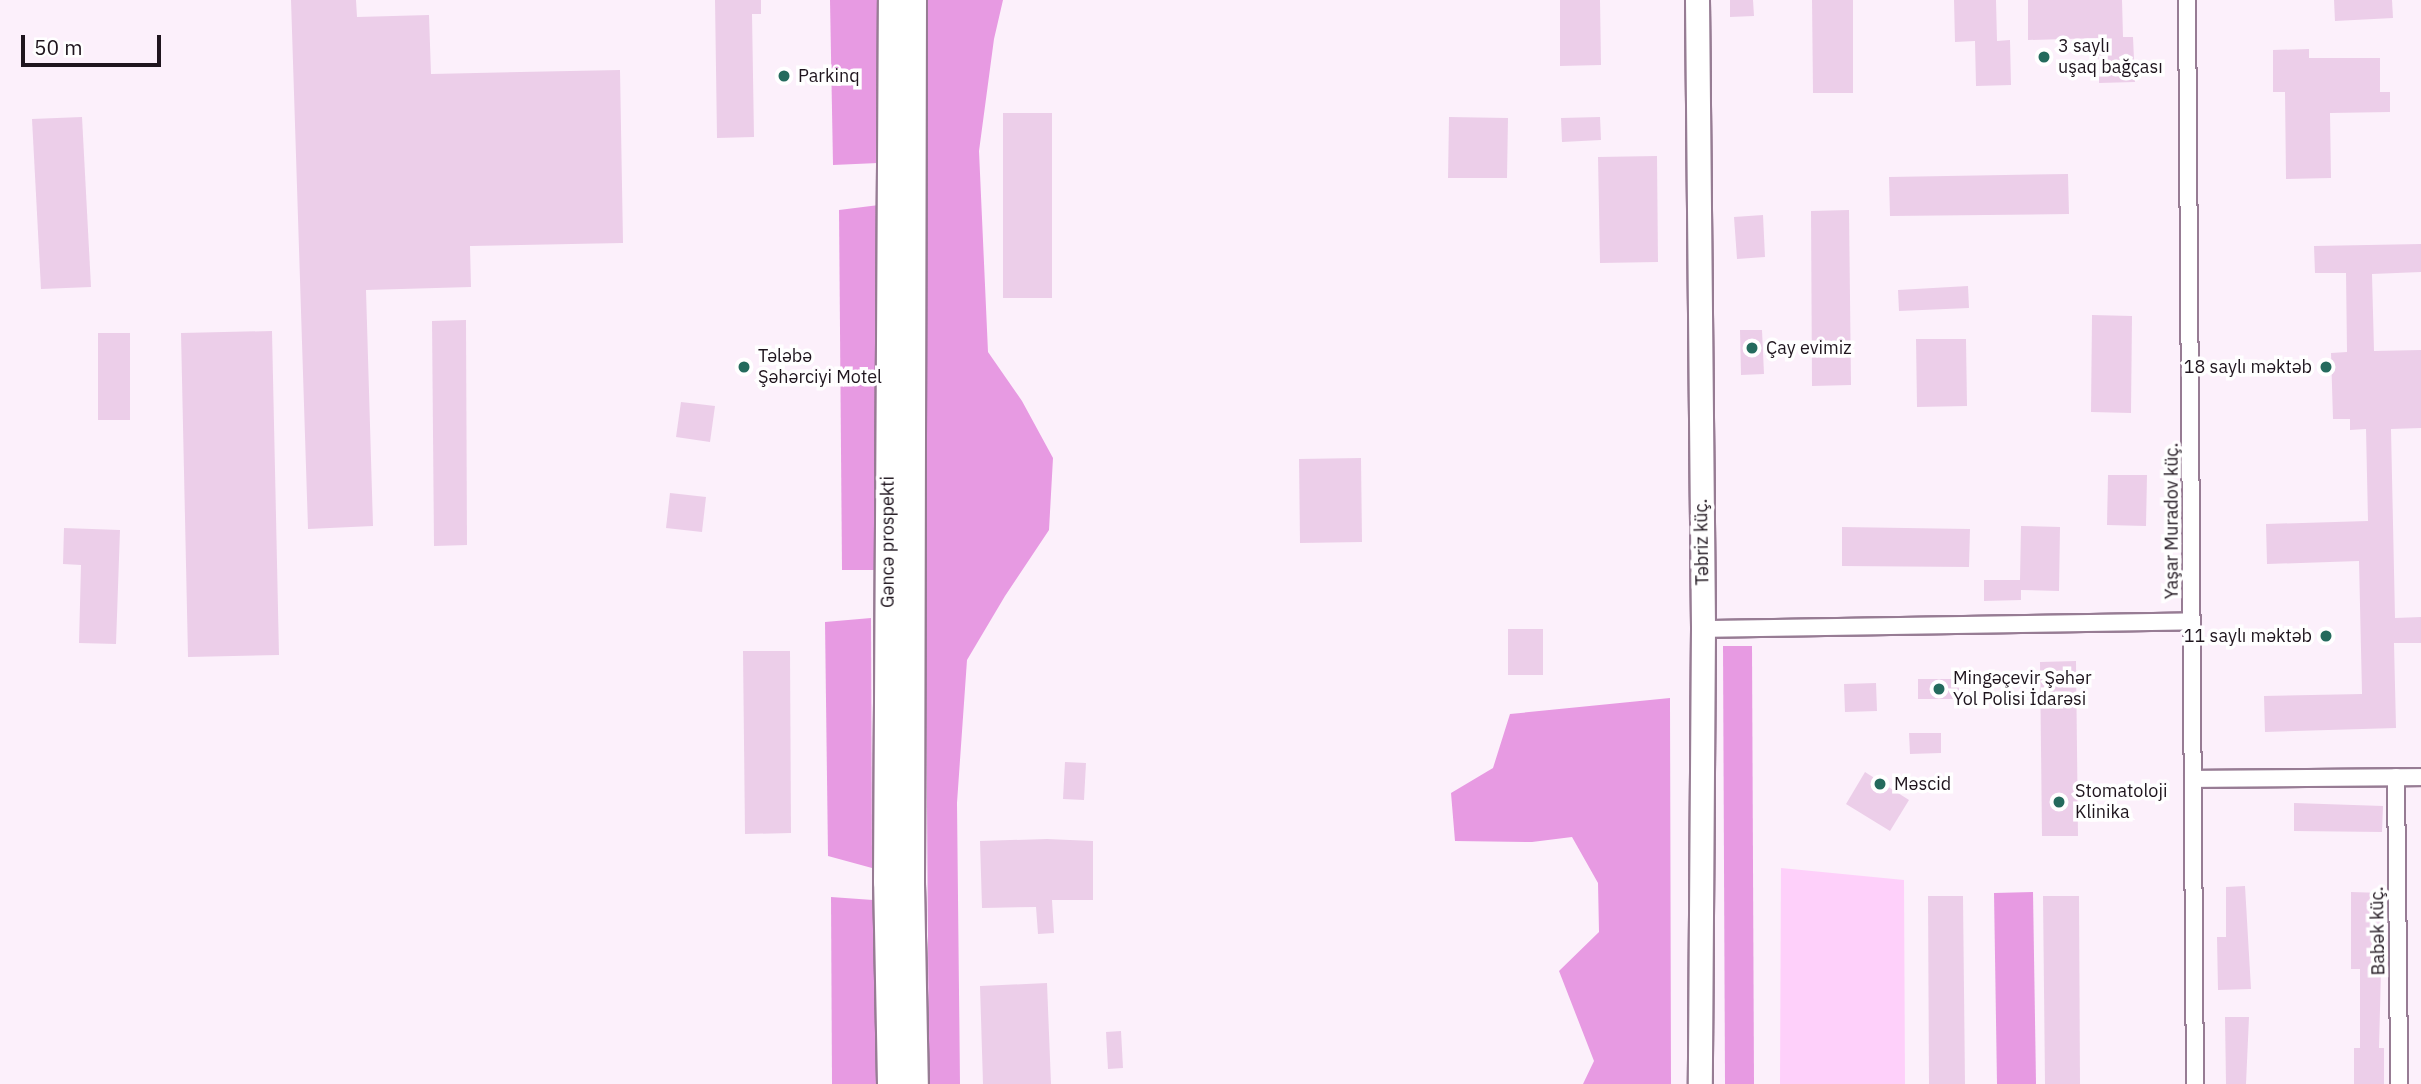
<!DOCTYPE html>
<html>
<head>
<meta charset="utf-8">
<style>
  body { margin:0 }
  #map { position:relative; width:2421px; height:1084px; overflow:hidden; background:#fcf0fb; font-family:"IBM Plex Sans",sans-serif }
  div>[style] { position:absolute }
  .green>* { inset:0; background:#fed0fa }
  .forest>* { inset:0; background:#e79ae2 }
  .building>* { inset:0; background:#eccee9 }
  .roads { filter:drop-shadow(2px 0 #977c94) drop-shadow(-2px 0 #977c94) drop-shadow(0 2px #977c94) drop-shadow(0 -2px #977c94) }
  .street>* { height:16px; margin:-8px; padding:0 8px; transform-origin:8px; border-radius:8px; background:#fff }
  .secondary>* { height:23px; margin:-11.5px; padding:0 11.5px; transform-origin:11.5px; border-radius:11.5px; background:#fff }
  .primary>* { height:26px; margin:-13px; padding:0 13px; transform-origin:13px; border-radius:13px; background:#fff }
  .dots>* { width:19px; height:19px; translate:-50% -50%; box-sizing:border-box; border:4px solid #fff; border-radius:50% }
  span { translate:-50% -50%; white-space:nowrap; text-align:center; line-height:1.15; -webkit-text-stroke:7px #fff; paint-order:stroke }
  .poi-label { font-size:18px; color:#1f151e }
  .left { translate:0 -50%; text-align:left }
  .right { translate:-100% -50%; text-align:right }
  .street-label { font-size:18px; color:#1f151e }
  .scale { position:absolute; left:21px; top:35px; width:140px; height:32px; box-sizing:border-box; border:4px solid #1f151e; border-top:0; padding-left:9px; font-size:21px; line-height:24px; white-space:nowrap; color:#1f151e; -webkit-text-stroke:5px #fff; paint-order:stroke }
</style>
</head>
<body>
<div id="map">
  <div class="green">
    <i style="clip-path:polygon(1781px 868px,1904px 880px,1905px 1084px,1780px 1084px)"></i>
  </div>
  <div class="forest">
    <i style="clip-path:polygon(830px 0,879px 0,878px 163px,833px 165px)"></i>
    <i style="clip-path:polygon(926px 0,1003px 0,994px 39px,979px 151px,988px 352px,1022px 401px,1053px 458px,1049px 530px,1005px 596px,967px 660px,957px 803px,960px 1084px,929px 1084px,924px 385px)"></i>
    <i style="clip-path:polygon(879px 205px,876px 570px,842px 570px,839px 210px)"></i>
    <i style="clip-path:polygon(871px 618px,872px 868px,828px 856px,825px 622px)"></i>
    <i style="clip-path:polygon(1723px 646px,1752px 646px,1754px 1084px,1725px 1084px)"></i>
    <i style="clip-path:polygon(1670px 698px,1671px 1084px,1583px 1084px,1594px 1061px,1559px 971px,1599px 932px,1598px 883px,1572px 837px,1532px 842px,1455px 841px,1451px 793px,1493px 768px,1510px 714px)"></i>
    <i style="clip-path:polygon(2033px 892px,2036px 1084px,1997px 1084px,1994px 893px)"></i>
    <i style="clip-path:polygon(831px 897px,873px 900px,876px 1084px,832px 1084px)"></i>
  </div>
  <div class="building">
    <i style="clip-path:polygon(291px 0,356px 0,357px 17px,429px 15px,431px 74px,620px 70px,623px 243px,470px 246px,471px 287px,366px 290px,373px 526px,308px 529px)"></i>
    <i style="clip-path:polygon(715px 0,761px 0,761px 14px,752px 14px,754px 137px,717px 138px)"></i>
    <i style="clip-path:polygon(1560px 0,1600px 0,1601px 65px,1560px 66px)"></i>
    <i style="clip-path:polygon(1730px 0,1753px 0,1754px 16px,1730px 17px)"></i>
    <i style="clip-path:polygon(1812px 0,1853px 0,1853px 93px,1813px 93px)"></i>
    <i style="clip-path:polygon(1954px 0,1996px 0,1997px 41px,2010px 40px,2011px 85px,1976px 86px,1975px 41px,1955px 42px)"></i>
    <i style="clip-path:polygon(2028px 0,2122px 0,2123px 37px,2133px 37px,2135px 82px,2099px 83px,2098px 38px,2028px 40px)"></i>
    <i style="clip-path:polygon(2334px 0,2392px 0,2393px 18px,2335px 21px)"></i>
    <i style="clip-path:polygon(2309px 49px,2309px 58px,2380px 58px,2380px 92px,2390px 92px,2390px 112px,2330px 113px,2331px 178px,2286px 179px,2285px 92px,2273px 92px,2273px 50px)"></i>
    <i style="clip-path:polygon(1003px 113px,1052px 113px,1052px 298px,1003px 298px)"></i>
    <i style="clip-path:polygon(82px 117px,91px 287px,41px 289px,32px 119px)"></i>
    <i style="clip-path:polygon(1449px 117px,1508px 118px,1507px 178px,1448px 178px)"></i>
    <i style="clip-path:polygon(1600px 117px,1601px 140px,1562px 142px,1561px 118px)"></i>
    <i style="clip-path:polygon(1657px 156px,1658px 262px,1600px 263px,1598px 157px)"></i>
    <i style="clip-path:polygon(2068px 174px,2069px 214px,1890px 216px,1889px 177px)"></i>
    <i style="clip-path:polygon(1849px 210px,1851px 385px,1812px 386px,1811px 211px)"></i>
    <i style="clip-path:polygon(1763px 215px,1765px 257px,1737px 259px,1734px 217px)"></i>
    <i style="clip-path:polygon(2421px 244px,2421px 272px,2372px 274px,2374px 351px,2421px 350px,2421px 428px,2391px 429px,2395px 618px,2421px 617px,2421px 643px,2394px 643px,2396px 728px,2265px 732px,2264px 696px,2362px 694px,2359px 561px,2267px 564px,2266px 524px,2368px 521px,2366px 429px,2350px 430px,2350px 419px,2333px 419px,2331px 353px,2347px 352px,2346px 273px,2315px 273px,2314px 246px)"></i>
    <i style="clip-path:polygon(1968px 286px,1969px 308px,1899px 311px,1898px 290px)"></i>
    <i style="clip-path:polygon(2092px 315px,2132px 316px,2131px 413px,2091px 412px)"></i>
    <i style="clip-path:polygon(466px 320px,467px 545px,434px 546px,432px 321px)"></i>
    <i style="clip-path:polygon(1740px 330px,1762px 330px,1764px 374px,1741px 375px)"></i>
    <i style="clip-path:polygon(272px 331px,279px 655px,188px 657px,181px 333px)"></i>
    <i style="clip-path:polygon(98px 333px,130px 333px,130px 420px,98px 420px)"></i>
    <i style="clip-path:polygon(1916px 339px,1966px 339px,1967px 406px,1917px 407px)"></i>
    <i style="clip-path:polygon(681px 402px,715px 406px,710px 442px,676px 437px)"></i>
    <i style="clip-path:polygon(1361px 458px,1362px 542px,1300px 543px,1299px 459px)"></i>
    <i style="clip-path:polygon(2108px 475px,2147px 475px,2146px 526px,2107px 525px)"></i>
    <i style="clip-path:polygon(670px 493px,706px 497px,702px 532px,666px 528px)"></i>
    <i style="clip-path:polygon(2021px 526px,2060px 527px,2059px 591px,2021px 590px,2021px 600px,1984px 601px,1984px 580px,2020px 580px)"></i>
    <i style="clip-path:polygon(1842px 527px,1970px 529px,1969px 567px,1842px 566px)"></i>
    <i style="clip-path:polygon(64px 528px,120px 530px,116px 644px,79px 643px,81px 565px,63px 564px)"></i>
    <i style="clip-path:polygon(1508px 629px,1543px 629px,1543px 675px,1508px 675px)"></i>
    <i style="clip-path:polygon(743px 651px,790px 651px,791px 833px,745px 834px)"></i>
    <i style="clip-path:polygon(2076px 661px,2078px 836px,2042px 836px,2040px 662px)"></i>
    <i style="clip-path:polygon(1918px 679px,1959px 679px,1959px 699px,1918px 699px)"></i>
    <i style="clip-path:polygon(1876px 683px,1877px 711px,1845px 712px,1844px 684px)"></i>
    <i style="clip-path:polygon(1909px 733px,1941px 733px,1941px 753px,1910px 754px)"></i>
    <i style="clip-path:polygon(1065px 762px,1086px 763px,1084px 800px,1063px 799px)"></i>
    <i style="clip-path:polygon(1865px 772px,1909px 800px,1890px 831px,1846px 804px)"></i>
    <i style="clip-path:polygon(2294px 803px,2383px 806px,2382px 832px,2294px 831px)"></i>
    <i style="clip-path:polygon(1047px 839px,1093px 841px,1093px 900px,1052px 900px,1054px 933px,1038px 934px,1036px 907px,982px 908px,980px 841px)"></i>
    <i style="clip-path:polygon(2245px 886px,2251px 989px,2218px 990px,2217px 937px,2226px 937px,2226px 887px)"></i>
    <i style="clip-path:polygon(2351px 892px,2383px 893px,2379px 1048px,2384px 1048px,2384px 1084px,2354px 1084px,2354px 1048px,2360px 1048px,2360px 969px,2351px 969px)"></i>
    <i style="clip-path:polygon(1928px 896px,1963px 896px,1965px 1084px,1929px 1084px)"></i>
    <i style="clip-path:polygon(2043px 896px,2079px 896px,2080px 1084px,2045px 1084px)"></i>
    <i style="clip-path:polygon(1047px 983px,1051px 1084px,983px 1084px,980px 986px)"></i>
    <i style="clip-path:polygon(2225px 1017px,2249px 1017px,2246px 1084px,2226px 1084px)"></i>
    <i style="clip-path:polygon(1121px 1031px,1123px 1068px,1108px 1069px,1106px 1032px)"></i>
  </div>
  <div class="roads">
    <div class="street">
      <i style="left:2187px;top:0;width:1084px;rotate:89.58deg"></i>
      <i style="left:1703px;top:629px;width:489px;rotate:-0.9deg"></i>
      <i style="left:2396px;top:777px;width:307px;rotate:89.4deg"></i>
      <i style="left:2193px;top:779px;width:228px;rotate:-0.5deg"></i>
    </div>
    <div class="secondary">
      <i style="left:1697px;top:0;width:629px;rotate:89.45deg"></i>
      <i style="left:1703px;top:629px;width:455px;rotate:90.4deg"></i>
    </div>
    <div class="primary">
      <i style="left:913px;top:0;width:884px;rotate:90.13deg"></i>
      <i style="left:911px;top:884px;width:200px;rotate:88.9deg"></i>
      <i style="left:891px;top:1084px;width:202px;rotate:-91.1deg"></i>
      <i style="left:887px;top:882px;width:882px;rotate:-89.68deg"></i>
    </div>
  </div>
  <div class="dots">
    <i style="left:2044px;top:57px;background:#246a5d"></i>
    <i style="left:784px;top:76px;background:#246a5d"></i>
    <i style="left:1752px;top:348px;background:#246a5d"></i>
    <i style="left:744px;top:367px;background:#246a5d"></i>
    <i style="left:2326px;top:367px;background:#246a5d"></i>
    <i style="left:2326px;top:636px;background:#246a5d"></i>
    <i style="left:1939px;top:689px;background:#246a5d"></i>
    <i style="left:1880px;top:784px;background:#246a5d"></i>
    <i style="left:2059px;top:802px;background:#246a5d"></i>
  </div>
  <div class="poi-label">
    <span class="left" style="left:2058px;top:57px">3 saylı<br>uşaq bağçası</span>
    <span class="left" style="left:798px;top:76px">Parkinq</span>
    <span class="left" style="left:1766px;top:348px">Çay evimiz</span>
    <span class="left" style="left:758px;top:367px">Tələbə<br>Şəhərciyi Motel</span>
    <span class="right" style="left:2312px;top:367px">18 saylı məktəb</span>
    <span class="right" style="left:2312px;top:636px">11 saylı məktəb</span>
    <span class="left" style="left:1953px;top:689px">Mingəçevir Şəhər<br>Yol Polisi İdarəsi</span>
    <span class="left" style="left:1894px;top:784px">Məscid</span>
    <span class="left" style="left:2075px;top:802px">Stomatoloji<br>Klinika</span>
  </div>
  <div class="street-label">
    <span style="left:2172px;top:521px;rotate:-90deg">Yaşar Muradov küç.</span>
    <span style="left:888px;top:542px;rotate:-90deg">Gəncə prospekti</span>
    <span style="left:1702px;top:542px;rotate:-91deg">Təbriz küç.</span>
    <span style="left:2378px;top:931px;rotate:-91deg">Babək küç.</span>
  </div>
  <div class="scale">50 m</div>
</div>
</body>
</html>
